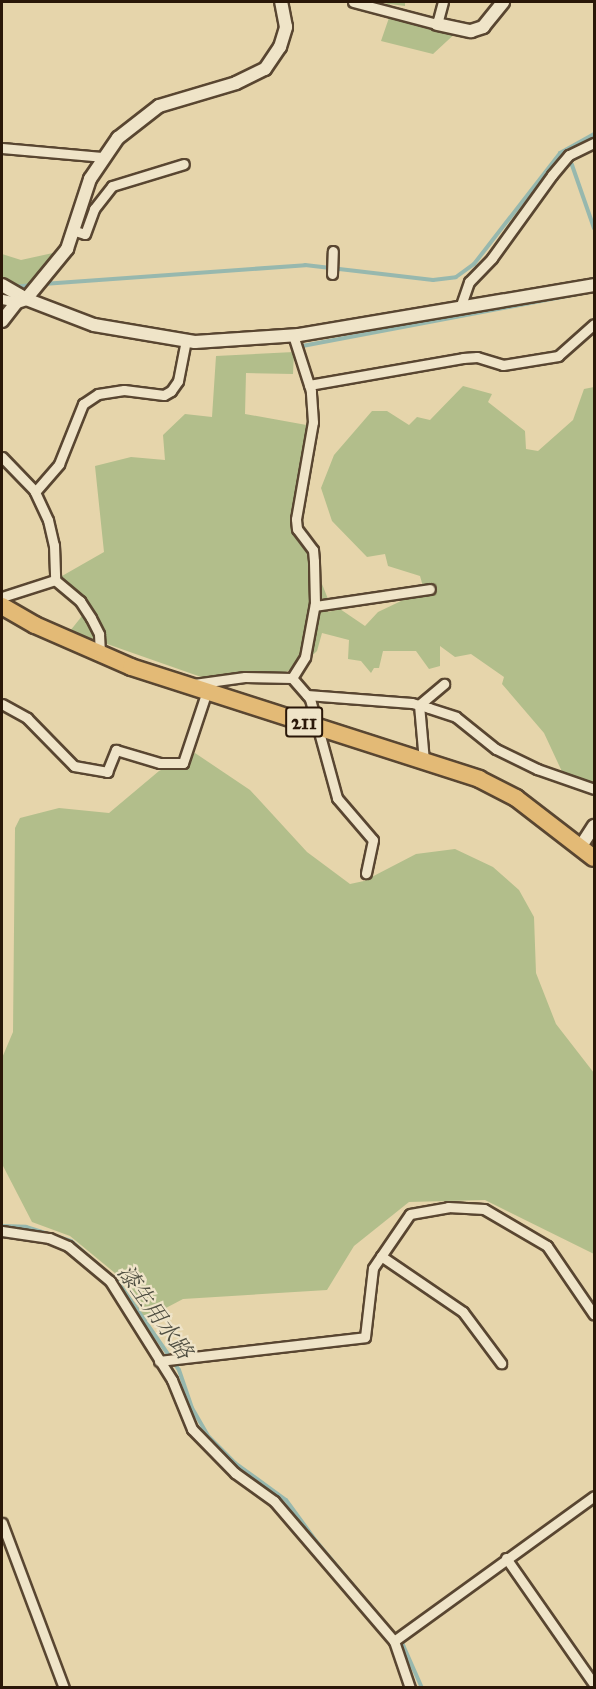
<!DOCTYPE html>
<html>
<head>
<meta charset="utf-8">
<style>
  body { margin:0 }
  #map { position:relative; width:596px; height:1689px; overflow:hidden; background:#e6d5ab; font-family:"IM FELL Great Primer","Noto Serif JP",serif }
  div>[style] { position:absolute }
  .green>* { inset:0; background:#b2be8b }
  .stream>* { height:4px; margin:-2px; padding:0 2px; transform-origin:2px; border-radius:2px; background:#97b8ae }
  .roads { filter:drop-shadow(2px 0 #594631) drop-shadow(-2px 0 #594631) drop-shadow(0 2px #594631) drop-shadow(0 -2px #594631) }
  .minor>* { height:9px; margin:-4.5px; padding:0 4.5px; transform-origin:4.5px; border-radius:4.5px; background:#efe4c8 }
  .tertiary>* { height:12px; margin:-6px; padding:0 6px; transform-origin:6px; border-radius:6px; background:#efe4c8 }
  .trunk>* { height:16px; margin:-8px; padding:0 8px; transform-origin:8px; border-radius:8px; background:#e3ba76 }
  span { translate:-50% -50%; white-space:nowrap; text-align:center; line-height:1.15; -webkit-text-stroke:4.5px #efe4c8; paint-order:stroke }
  .shield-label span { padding:2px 4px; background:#efe4c8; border:2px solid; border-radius:4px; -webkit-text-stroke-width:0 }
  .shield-label { font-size:20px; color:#2a1708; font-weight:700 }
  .water-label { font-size:22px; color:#504f42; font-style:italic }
  .frame { position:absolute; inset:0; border:3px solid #2a1708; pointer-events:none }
</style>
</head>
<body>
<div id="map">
  <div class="green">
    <i style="clip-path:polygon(380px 2px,405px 2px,405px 6px,390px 4px,393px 12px,460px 29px,433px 54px,381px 41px,391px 12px,388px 4px)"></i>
    <i style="clip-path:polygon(62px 251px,34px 285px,2px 289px,2px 254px,21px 260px)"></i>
    <i style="clip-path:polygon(294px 352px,293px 374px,246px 373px,245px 414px,312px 426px,296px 519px,330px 604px,328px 612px,340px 609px,365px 626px,378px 612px,424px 590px,420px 576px,388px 566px,385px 554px,367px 557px,332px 521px,321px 488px,334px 455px,372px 411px,387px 411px,409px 425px,417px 417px,430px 420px,463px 386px,492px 394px,488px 402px,525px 431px,526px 449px,538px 451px,573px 420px,584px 389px,594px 387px,594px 789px,565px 778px,544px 733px,502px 684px,504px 677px,471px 654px,455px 657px,440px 646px,440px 666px,429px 669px,416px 651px,383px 651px,379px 668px,374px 668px,371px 673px,361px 661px,348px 659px,349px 640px,322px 633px,317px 651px,302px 665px,276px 676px,204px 678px,70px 631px,86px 611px,55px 580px,104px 552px,95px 466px,131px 457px,165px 460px,163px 435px,185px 414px,212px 417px,216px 356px)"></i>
    <i style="clip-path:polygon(195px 753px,250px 790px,307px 852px,350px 884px,364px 881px,416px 854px,455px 849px,493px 867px,519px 890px,534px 917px,536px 973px,556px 1024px,594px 1073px,594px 1254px,485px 1200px,409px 1202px,354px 1246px,327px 1290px,183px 1299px,145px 1319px,121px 1278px,70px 1236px,32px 1222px,2px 1164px,2px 1058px,13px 1032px,15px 828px,20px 818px,59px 808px,109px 813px,159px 771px)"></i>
  </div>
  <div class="stream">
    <i style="left:560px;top:153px;width:17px;rotate:45deg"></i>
    <i style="left:572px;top:165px;width:67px;rotate:70.8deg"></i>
    <i style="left:43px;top:284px;width:263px;rotate:-4.1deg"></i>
    <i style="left:305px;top:265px;width:129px;rotate:6.7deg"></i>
    <i style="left:433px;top:280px;width:23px;rotate:-7deg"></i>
    <i style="left:456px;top:277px;width:22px;rotate:-36deg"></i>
    <i style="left:474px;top:264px;width:140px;rotate:-52.2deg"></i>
    <i style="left:560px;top:153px;width:39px;rotate:-29deg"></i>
    <i style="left:13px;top:287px;width:20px;rotate:-6deg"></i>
    <i style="left:297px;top:347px;width:302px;rotate:-10.7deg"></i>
    <i style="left:2px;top:1226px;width:24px;rotate:2deg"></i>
    <i style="left:26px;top:1227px;width:47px;rotate:17.3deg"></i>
    <i style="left:71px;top:1241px;width:62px;rotate:41.1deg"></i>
    <i style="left:118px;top:1282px;width:107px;rotate:55.3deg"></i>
    <i style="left:179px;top:1370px;width:40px;rotate:71.1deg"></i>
    <i style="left:192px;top:1408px;width:34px;rotate:60deg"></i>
    <i style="left:209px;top:1437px;width:37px;rotate:45deg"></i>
    <i style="left:235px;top:1463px;width:63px;rotate:36deg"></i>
    <i style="left:286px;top:1500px;width:51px;rotate:53.8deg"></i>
    <i style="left:316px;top:1541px;width:136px;rotate:50.1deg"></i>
    <i style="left:403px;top:1645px;width:47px;rotate:66.2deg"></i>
  </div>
  <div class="roads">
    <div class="minor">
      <i style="left:353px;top:2px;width:87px;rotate:14.7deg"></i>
      <i style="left:437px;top:24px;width:23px;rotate:-75deg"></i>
      <i style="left:2px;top:148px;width:100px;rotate:5.1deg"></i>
      <i style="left:75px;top:231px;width:10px;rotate:17deg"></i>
      <i style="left:85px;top:234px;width:27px;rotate:-70deg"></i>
      <i style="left:94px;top:209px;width:29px;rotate:-52deg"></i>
      <i style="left:112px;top:186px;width:75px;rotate:-17deg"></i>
      <i style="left:332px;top:274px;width:23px;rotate:-88deg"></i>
      <i style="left:2px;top:299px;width:15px;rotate:11deg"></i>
      <i style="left:460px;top:308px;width:28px;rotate:-71deg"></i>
      <i style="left:469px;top:282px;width:33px;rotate:-46deg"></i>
      <i style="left:492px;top:258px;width:102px;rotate:-54.1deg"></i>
      <i style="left:552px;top:175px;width:26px;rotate:-50deg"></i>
      <i style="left:569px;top:155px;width:28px;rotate:-26deg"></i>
      <i style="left:309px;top:385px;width:156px;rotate:-9.9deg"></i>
      <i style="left:463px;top:358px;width:14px;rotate:-4deg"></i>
      <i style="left:477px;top:357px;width:27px;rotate:17deg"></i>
      <i style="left:503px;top:365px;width:56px;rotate:-9.3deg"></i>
      <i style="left:558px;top:356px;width:48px;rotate:-41.6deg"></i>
      <i style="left:2px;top:457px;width:46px;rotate:45.9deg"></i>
      <i style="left:34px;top:490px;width:33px;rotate:65deg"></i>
      <i style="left:48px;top:520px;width:26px;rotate:77deg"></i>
      <i style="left:54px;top:545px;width:35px;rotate:88deg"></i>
      <i style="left:35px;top:492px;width:37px;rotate:-49deg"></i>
      <i style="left:59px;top:464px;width:65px;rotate:-68.2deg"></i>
      <i style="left:83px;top:404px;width:18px;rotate:-34deg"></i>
      <i style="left:98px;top:394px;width:26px;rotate:-9deg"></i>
      <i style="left:124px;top:390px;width:40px;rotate:7.1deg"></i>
      <i style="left:164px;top:395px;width:8px;rotate:-30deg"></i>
      <i style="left:171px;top:391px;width:12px;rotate:-55deg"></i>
      <i style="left:178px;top:381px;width:42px;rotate:-79deg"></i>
      <i style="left:2px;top:597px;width:56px;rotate:-17.8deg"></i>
      <i style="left:55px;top:580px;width:33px;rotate:40deg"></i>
      <i style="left:80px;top:601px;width:20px;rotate:57deg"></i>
      <i style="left:91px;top:618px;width:18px;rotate:63deg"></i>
      <i style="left:99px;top:634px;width:19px;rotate:87deg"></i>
      <i style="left:315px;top:606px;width:116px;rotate:-8.4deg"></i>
      <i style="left:292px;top:678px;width:28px;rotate:49deg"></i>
      <i style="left:310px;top:699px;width:103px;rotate:74.7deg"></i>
      <i style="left:337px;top:798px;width:55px;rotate:49.4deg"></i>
      <i style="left:373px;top:840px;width:34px;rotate:102deg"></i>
      <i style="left:194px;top:684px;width:51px;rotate:-7.8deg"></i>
      <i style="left:245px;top:677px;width:47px;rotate:1.2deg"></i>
      <i style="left:292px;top:678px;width:25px;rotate:-58deg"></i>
      <i style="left:305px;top:657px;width:55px;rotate:-79.5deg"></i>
      <i style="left:315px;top:603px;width:42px;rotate:-91.4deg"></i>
      <i style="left:314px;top:561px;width:11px;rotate:-95deg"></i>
      <i style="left:313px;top:550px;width:26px;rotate:-127deg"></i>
      <i style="left:297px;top:529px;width:10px;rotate:-96deg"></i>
      <i style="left:296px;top:519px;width:98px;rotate:-80.1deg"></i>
      <i style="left:313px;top:422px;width:31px;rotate:-94deg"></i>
      <i style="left:311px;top:391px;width:59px;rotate:-107.8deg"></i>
      <i style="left:307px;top:695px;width:105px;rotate:4.4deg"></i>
      <i style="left:412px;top:703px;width:18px;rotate:16deg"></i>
      <i style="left:429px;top:708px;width:28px;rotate:18deg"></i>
      <i style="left:456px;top:717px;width:51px;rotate:38.7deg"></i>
      <i style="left:496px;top:749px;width:46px;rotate:26deg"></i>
      <i style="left:537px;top:769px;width:60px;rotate:19.3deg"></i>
      <i style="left:2px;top:704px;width:29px;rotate:29deg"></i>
      <i style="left:27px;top:718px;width:67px;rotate:45.6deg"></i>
      <i style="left:74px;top:766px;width:34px;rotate:10deg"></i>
      <i style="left:107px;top:772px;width:24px;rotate:-68deg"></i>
      <i style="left:116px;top:750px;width:46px;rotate:16.5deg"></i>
      <i style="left:160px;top:763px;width:23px"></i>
      <i style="left:183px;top:763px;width:76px;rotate:-71.6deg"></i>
      <i style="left:424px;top:761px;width:56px;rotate:-95.1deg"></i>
      <i style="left:419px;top:705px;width:33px;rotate:-40deg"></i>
      <i style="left:2px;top:1231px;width:48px;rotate:8.5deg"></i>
      <i style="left:49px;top:1238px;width:21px;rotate:23deg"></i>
      <i style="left:68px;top:1246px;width:55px;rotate:39.8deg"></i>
      <i style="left:110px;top:1281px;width:117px;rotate:57.9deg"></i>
      <i style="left:172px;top:1380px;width:53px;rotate:67.8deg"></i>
      <i style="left:192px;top:1429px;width:62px;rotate:45.7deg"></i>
      <i style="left:235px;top:1473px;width:48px;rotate:35.7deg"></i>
      <i style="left:274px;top:1501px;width:184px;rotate:49.4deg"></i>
      <i style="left:394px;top:1641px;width:50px;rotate:71.2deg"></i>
      <i style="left:381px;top:1256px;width:99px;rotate:34.3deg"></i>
      <i style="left:463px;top:1312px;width:64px;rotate:53.3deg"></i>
      <i style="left:159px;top:1361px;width:207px;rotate:-6.6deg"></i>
      <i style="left:365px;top:1337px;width:69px;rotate:-83.4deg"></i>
      <i style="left:373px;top:1268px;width:65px;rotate:-55.6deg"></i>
      <i style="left:410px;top:1214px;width:39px;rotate:-10deg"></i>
      <i style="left:448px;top:1207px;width:36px;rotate:3deg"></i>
      <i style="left:484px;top:1209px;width:73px;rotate:30.4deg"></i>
      <i style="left:547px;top:1246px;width:83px;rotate:55.7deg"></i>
      <i style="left:2px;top:1523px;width:176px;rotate:69.4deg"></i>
      <i style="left:506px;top:1558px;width:154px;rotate:55.1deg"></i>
      <i style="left:394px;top:1641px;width:247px;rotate:-35.9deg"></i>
    </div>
    <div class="tertiary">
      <i style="left:437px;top:24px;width:35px;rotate:12deg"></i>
      <i style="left:471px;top:31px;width:13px;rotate:-18deg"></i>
      <i style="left:483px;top:27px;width:32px;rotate:-51deg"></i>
      <i style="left:2px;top:285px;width:28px;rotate:30deg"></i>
      <i style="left:26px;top:299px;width:73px;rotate:20.9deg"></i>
      <i style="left:94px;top:325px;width:102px;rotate:9.6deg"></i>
      <i style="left:195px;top:342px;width:104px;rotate:-3.9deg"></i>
      <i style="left:299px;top:335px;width:299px;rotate:-9.6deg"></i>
      <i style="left:2px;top:321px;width:24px;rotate:-52deg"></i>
      <i style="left:17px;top:302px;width:9px;rotate:-18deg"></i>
      <i style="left:26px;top:299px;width:65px;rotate:-50.6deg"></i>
      <i style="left:67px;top:249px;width:74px;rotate:-71.8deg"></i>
      <i style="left:90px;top:179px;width:50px;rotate:-55.7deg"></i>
      <i style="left:118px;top:138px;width:52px;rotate:-38deg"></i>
      <i style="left:159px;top:106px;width:80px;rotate:-16.6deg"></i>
      <i style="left:236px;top:83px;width:32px;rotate:-26deg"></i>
      <i style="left:265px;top:69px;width:27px;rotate:-56deg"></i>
      <i style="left:280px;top:47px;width:21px;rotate:-73deg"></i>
      <i style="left:286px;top:27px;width:25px;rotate:-101deg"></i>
      <i style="left:581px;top:846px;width:24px;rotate:-57deg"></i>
    </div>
    <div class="trunk">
      <i style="left:2px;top:606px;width:38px;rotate:30deg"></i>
      <i style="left:35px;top:625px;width:105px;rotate:23.6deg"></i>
      <i style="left:131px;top:667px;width:366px;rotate:17.8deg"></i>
      <i style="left:479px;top:779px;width:42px;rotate:27.2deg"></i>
      <i style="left:516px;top:798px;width:98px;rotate:37.6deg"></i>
    </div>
  </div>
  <div class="shield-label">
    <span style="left:304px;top:722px">211</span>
  </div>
  <div class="water-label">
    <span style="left:155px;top:1312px;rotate:54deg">漆生用水路</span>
  </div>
  <div class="frame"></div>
</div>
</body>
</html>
